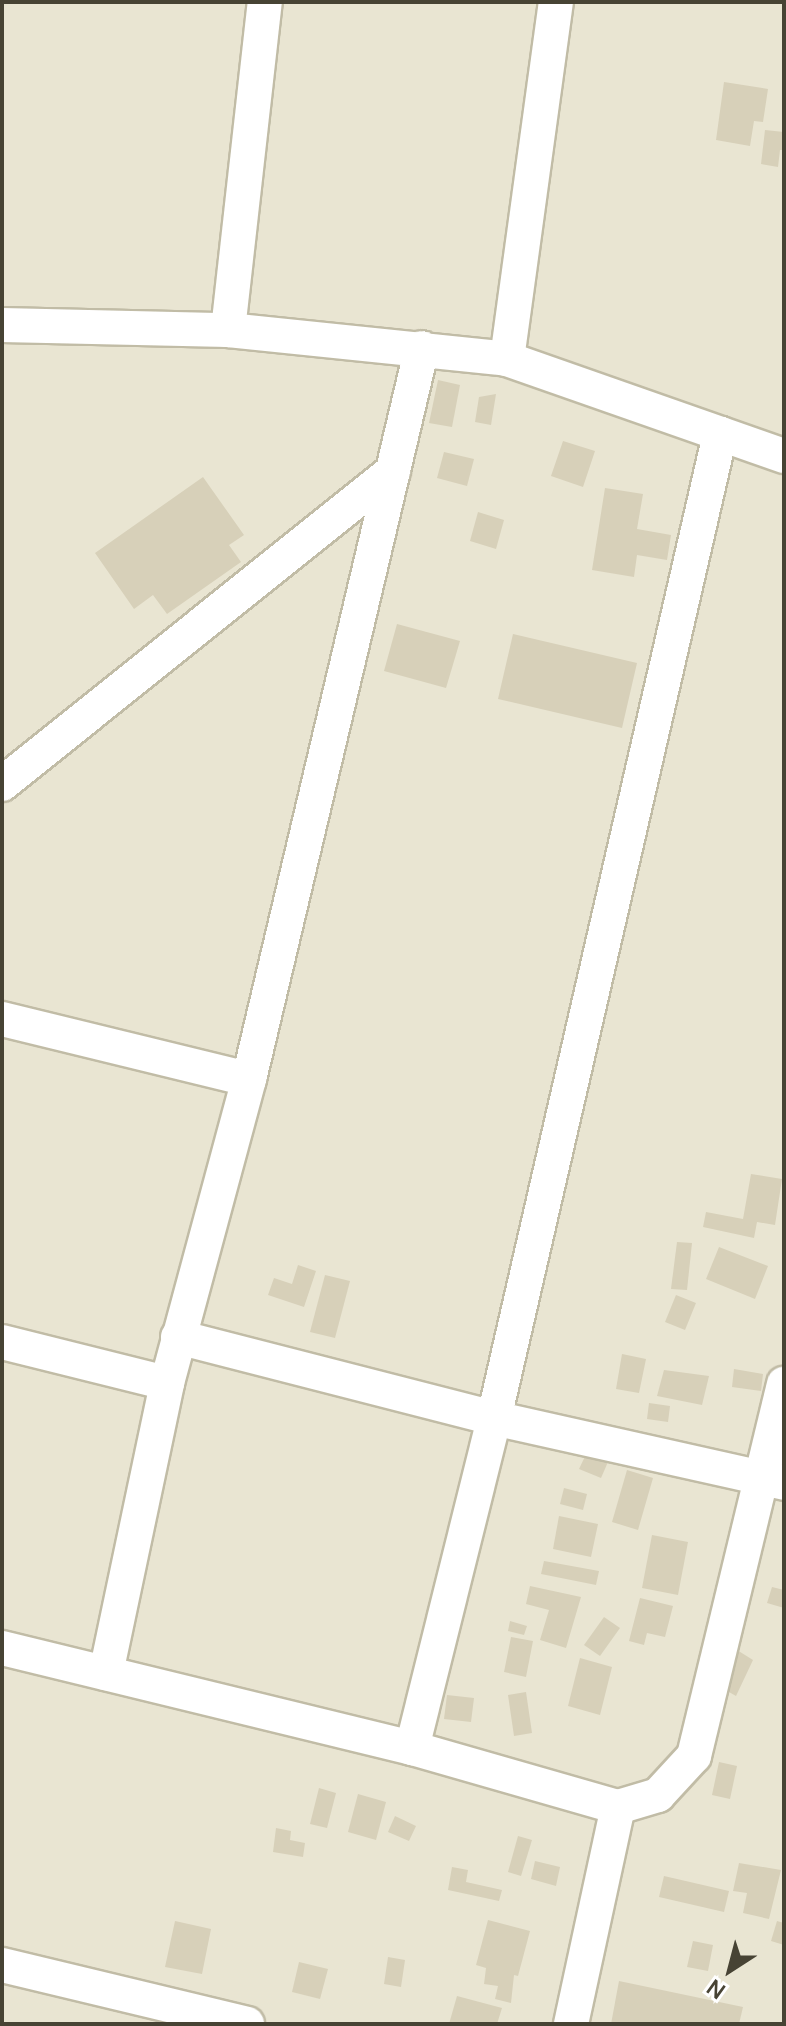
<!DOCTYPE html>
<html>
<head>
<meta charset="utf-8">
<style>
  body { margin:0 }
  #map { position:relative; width:786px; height:2026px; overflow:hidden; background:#f4f2e5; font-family:Manrope,sans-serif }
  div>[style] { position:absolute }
  .residential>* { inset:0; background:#e9e5d2 }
  .building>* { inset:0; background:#d7d0b9 }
  .roads { filter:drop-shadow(2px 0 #c1bca6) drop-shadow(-2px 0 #c1bca6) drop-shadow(0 2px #c1bca6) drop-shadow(0 -2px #c1bca6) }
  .minor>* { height:34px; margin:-17px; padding:0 17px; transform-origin:17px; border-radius:17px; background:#fff }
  span { translate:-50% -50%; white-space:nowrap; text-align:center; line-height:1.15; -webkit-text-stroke:6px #fff; paint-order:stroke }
  .frame { position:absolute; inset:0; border:4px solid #474334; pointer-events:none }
  .north { position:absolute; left:690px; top:1930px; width:80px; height:80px; -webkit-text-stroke:6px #fff; paint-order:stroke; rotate:216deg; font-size:22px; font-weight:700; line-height:32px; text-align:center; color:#474334 }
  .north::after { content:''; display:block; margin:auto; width:28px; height:36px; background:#474334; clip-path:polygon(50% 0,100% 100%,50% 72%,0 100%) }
</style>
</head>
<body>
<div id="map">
  <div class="residential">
    <i style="clip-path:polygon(2px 2px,784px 2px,784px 2024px,2px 2024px)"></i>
  </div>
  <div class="building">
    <i style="clip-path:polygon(724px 82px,768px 89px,763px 122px,754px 121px,750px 146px,716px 140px)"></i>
    <i style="clip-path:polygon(765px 130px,784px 132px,784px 150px,780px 150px,778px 167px,761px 164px)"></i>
    <i style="clip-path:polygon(438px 380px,460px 385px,452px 427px,429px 423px)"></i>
    <i style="clip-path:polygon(496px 394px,491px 425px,475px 422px,479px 397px)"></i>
    <i style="clip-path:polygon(563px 441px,595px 451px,583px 487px,551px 476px)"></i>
    <i style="clip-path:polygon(444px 452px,474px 459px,467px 486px,437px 478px)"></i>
    <i style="clip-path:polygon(203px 477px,244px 535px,229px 545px,241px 562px,167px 614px,153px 595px,134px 609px,95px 553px)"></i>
    <i style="clip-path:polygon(605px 488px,643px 494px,637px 529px,671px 535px,667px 560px,637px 555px,634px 577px,592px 570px)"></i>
    <i style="clip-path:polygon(478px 512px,504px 520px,496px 549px,470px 541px)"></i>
    <i style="clip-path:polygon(397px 624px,460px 641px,446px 688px,384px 671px)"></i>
    <i style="clip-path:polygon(513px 634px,637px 663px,622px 728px,498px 699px)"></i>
    <i style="clip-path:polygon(751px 1174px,782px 1179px,775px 1225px,757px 1222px,754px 1238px,703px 1227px,706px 1212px,743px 1219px)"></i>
    <i style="clip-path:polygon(677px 1242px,692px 1243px,687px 1290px,671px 1289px)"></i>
    <i style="clip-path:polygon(719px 1247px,768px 1266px,755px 1299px,706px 1279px)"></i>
    <i style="clip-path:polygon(298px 1265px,316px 1271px,304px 1307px,268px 1295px,274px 1278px,292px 1284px)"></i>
    <i style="clip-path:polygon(325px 1275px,350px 1281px,335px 1338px,310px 1332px)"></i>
    <i style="clip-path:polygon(676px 1295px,696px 1303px,685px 1330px,665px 1322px)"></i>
    <i style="clip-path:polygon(622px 1354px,646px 1359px,639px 1393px,616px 1389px)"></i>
    <i style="clip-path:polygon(734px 1369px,763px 1374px,761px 1391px,732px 1387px)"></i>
    <i style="clip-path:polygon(664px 1370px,709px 1376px,702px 1405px,657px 1396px)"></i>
    <i style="clip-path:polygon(649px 1403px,670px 1406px,668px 1422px,647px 1419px)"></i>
    <i style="clip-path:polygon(590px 1446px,611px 1455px,601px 1478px,579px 1469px)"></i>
    <i style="clip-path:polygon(627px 1470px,653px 1478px,638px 1530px,612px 1522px)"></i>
    <i style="clip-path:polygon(564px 1488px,587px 1494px,583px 1510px,560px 1504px)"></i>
    <i style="clip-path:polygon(559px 1516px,598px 1524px,591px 1557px,553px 1549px)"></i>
    <i style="clip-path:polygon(652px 1535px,688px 1542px,678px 1595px,642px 1588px)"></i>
    <i style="clip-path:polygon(544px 1561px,599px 1571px,596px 1585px,541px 1574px)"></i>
    <i style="clip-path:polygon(530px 1586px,581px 1597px,566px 1648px,540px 1640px,549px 1610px,526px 1604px)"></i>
    <i style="clip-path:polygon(772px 1587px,784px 1590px,784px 1608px,767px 1603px)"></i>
    <i style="clip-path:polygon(640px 1598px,673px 1606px,665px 1637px,647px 1633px,644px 1645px,629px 1641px)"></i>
    <i style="clip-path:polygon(604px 1617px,620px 1628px,600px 1656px,584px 1645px)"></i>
    <i style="clip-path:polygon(510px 1621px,527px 1626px,524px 1635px,508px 1631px)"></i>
    <i style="clip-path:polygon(511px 1637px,533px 1641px,526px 1677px,504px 1672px)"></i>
    <i style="clip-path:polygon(737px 1650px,753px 1660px,736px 1696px,722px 1688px)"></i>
    <i style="clip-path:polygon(580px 1658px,612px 1667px,600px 1715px,568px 1706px)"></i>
    <i style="clip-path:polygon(526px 1692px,532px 1733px,514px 1736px,508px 1695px)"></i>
    <i style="clip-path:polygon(447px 1695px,474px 1698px,471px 1722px,444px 1719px)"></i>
    <i style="clip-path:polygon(719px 1762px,737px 1766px,730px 1799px,712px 1795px)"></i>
    <i style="clip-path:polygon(319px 1788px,336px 1793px,327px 1828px,310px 1824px)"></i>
    <i style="clip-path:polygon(358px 1794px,386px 1802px,376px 1840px,348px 1832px)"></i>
    <i style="clip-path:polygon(395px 1816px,416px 1826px,409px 1841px,388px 1832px)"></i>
    <i style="clip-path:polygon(276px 1828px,291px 1831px,290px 1840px,305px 1843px,303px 1857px,273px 1852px)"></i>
    <i style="clip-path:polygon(518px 1836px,532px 1840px,521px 1876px,508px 1872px)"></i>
    <i style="clip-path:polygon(535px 1861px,560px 1867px,556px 1886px,531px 1879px)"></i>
    <i style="clip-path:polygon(739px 1863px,781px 1870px,769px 1919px,743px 1913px,747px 1893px,733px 1891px)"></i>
    <i style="clip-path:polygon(452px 1867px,468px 1870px,466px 1882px,502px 1890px,499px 1901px,448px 1890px)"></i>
    <i style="clip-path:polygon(664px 1876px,729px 1891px,724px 1912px,659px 1897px)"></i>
    <i style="clip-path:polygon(488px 1920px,530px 1931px,518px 1976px,514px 1975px,511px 2003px,495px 1999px,498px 1986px,484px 1984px,486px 1968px,476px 1965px)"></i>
    <i style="clip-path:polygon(175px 1921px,211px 1929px,202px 1974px,165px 1967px)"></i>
    <i style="clip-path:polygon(777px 1921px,784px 1923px,784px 1945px,771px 1941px)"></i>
    <i style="clip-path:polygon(693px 1941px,713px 1945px,708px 1971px,687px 1967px)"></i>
    <i style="clip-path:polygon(388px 1957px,405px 1960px,401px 1987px,384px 1984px)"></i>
    <i style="clip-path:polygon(299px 1962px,328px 1969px,320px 1999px,292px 1992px)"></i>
    <i style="clip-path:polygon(619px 1981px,743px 2007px,739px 2024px,611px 2024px)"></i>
    <i style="clip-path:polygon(457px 1996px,502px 2008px,497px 2024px,449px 2024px)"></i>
  </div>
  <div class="roads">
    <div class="minor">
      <i style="left:2px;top:325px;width:226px;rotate:1.3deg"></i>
      <i style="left:228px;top:330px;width:281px;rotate:5.9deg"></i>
      <i style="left:507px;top:359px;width:293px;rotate:19.3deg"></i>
      <i style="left:228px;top:330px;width:330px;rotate:-83.6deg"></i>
      <i style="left:507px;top:359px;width:360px;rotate:-82.2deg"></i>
      <i style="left:2px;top:784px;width:501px;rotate:-38.68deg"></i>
      <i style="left:2px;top:1019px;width:254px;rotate:13.7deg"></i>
      <i style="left:178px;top:1337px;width:326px;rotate:14.4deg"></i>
      <i style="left:494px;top:1418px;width:297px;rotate:12.6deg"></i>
      <i style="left:2px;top:1342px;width:170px;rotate:14deg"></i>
      <i style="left:2px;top:1648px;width:422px;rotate:13.7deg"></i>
      <i style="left:412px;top:1748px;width:214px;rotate:16deg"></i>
      <i style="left:618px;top:1807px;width:42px;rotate:-16.7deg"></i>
      <i style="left:658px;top:1795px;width:53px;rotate:-47.3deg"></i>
      <i style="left:694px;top:1756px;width:383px;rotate:-76.4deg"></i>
      <i style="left:106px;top:1673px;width:296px;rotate:-78.1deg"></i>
      <i style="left:167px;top:1383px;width:315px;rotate:-74.9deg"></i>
      <i style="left:249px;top:1079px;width:751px;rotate:-76.69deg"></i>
      <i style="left:412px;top:1748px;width:340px;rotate:-76deg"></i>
      <i style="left:494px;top:1418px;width:1010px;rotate:-77.06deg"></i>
      <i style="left:2px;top:1965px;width:252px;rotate:13.5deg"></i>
      <i style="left:571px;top:2024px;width:222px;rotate:-77.8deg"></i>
    </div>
  </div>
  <div class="frame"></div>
  <div class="north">N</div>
</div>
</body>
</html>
